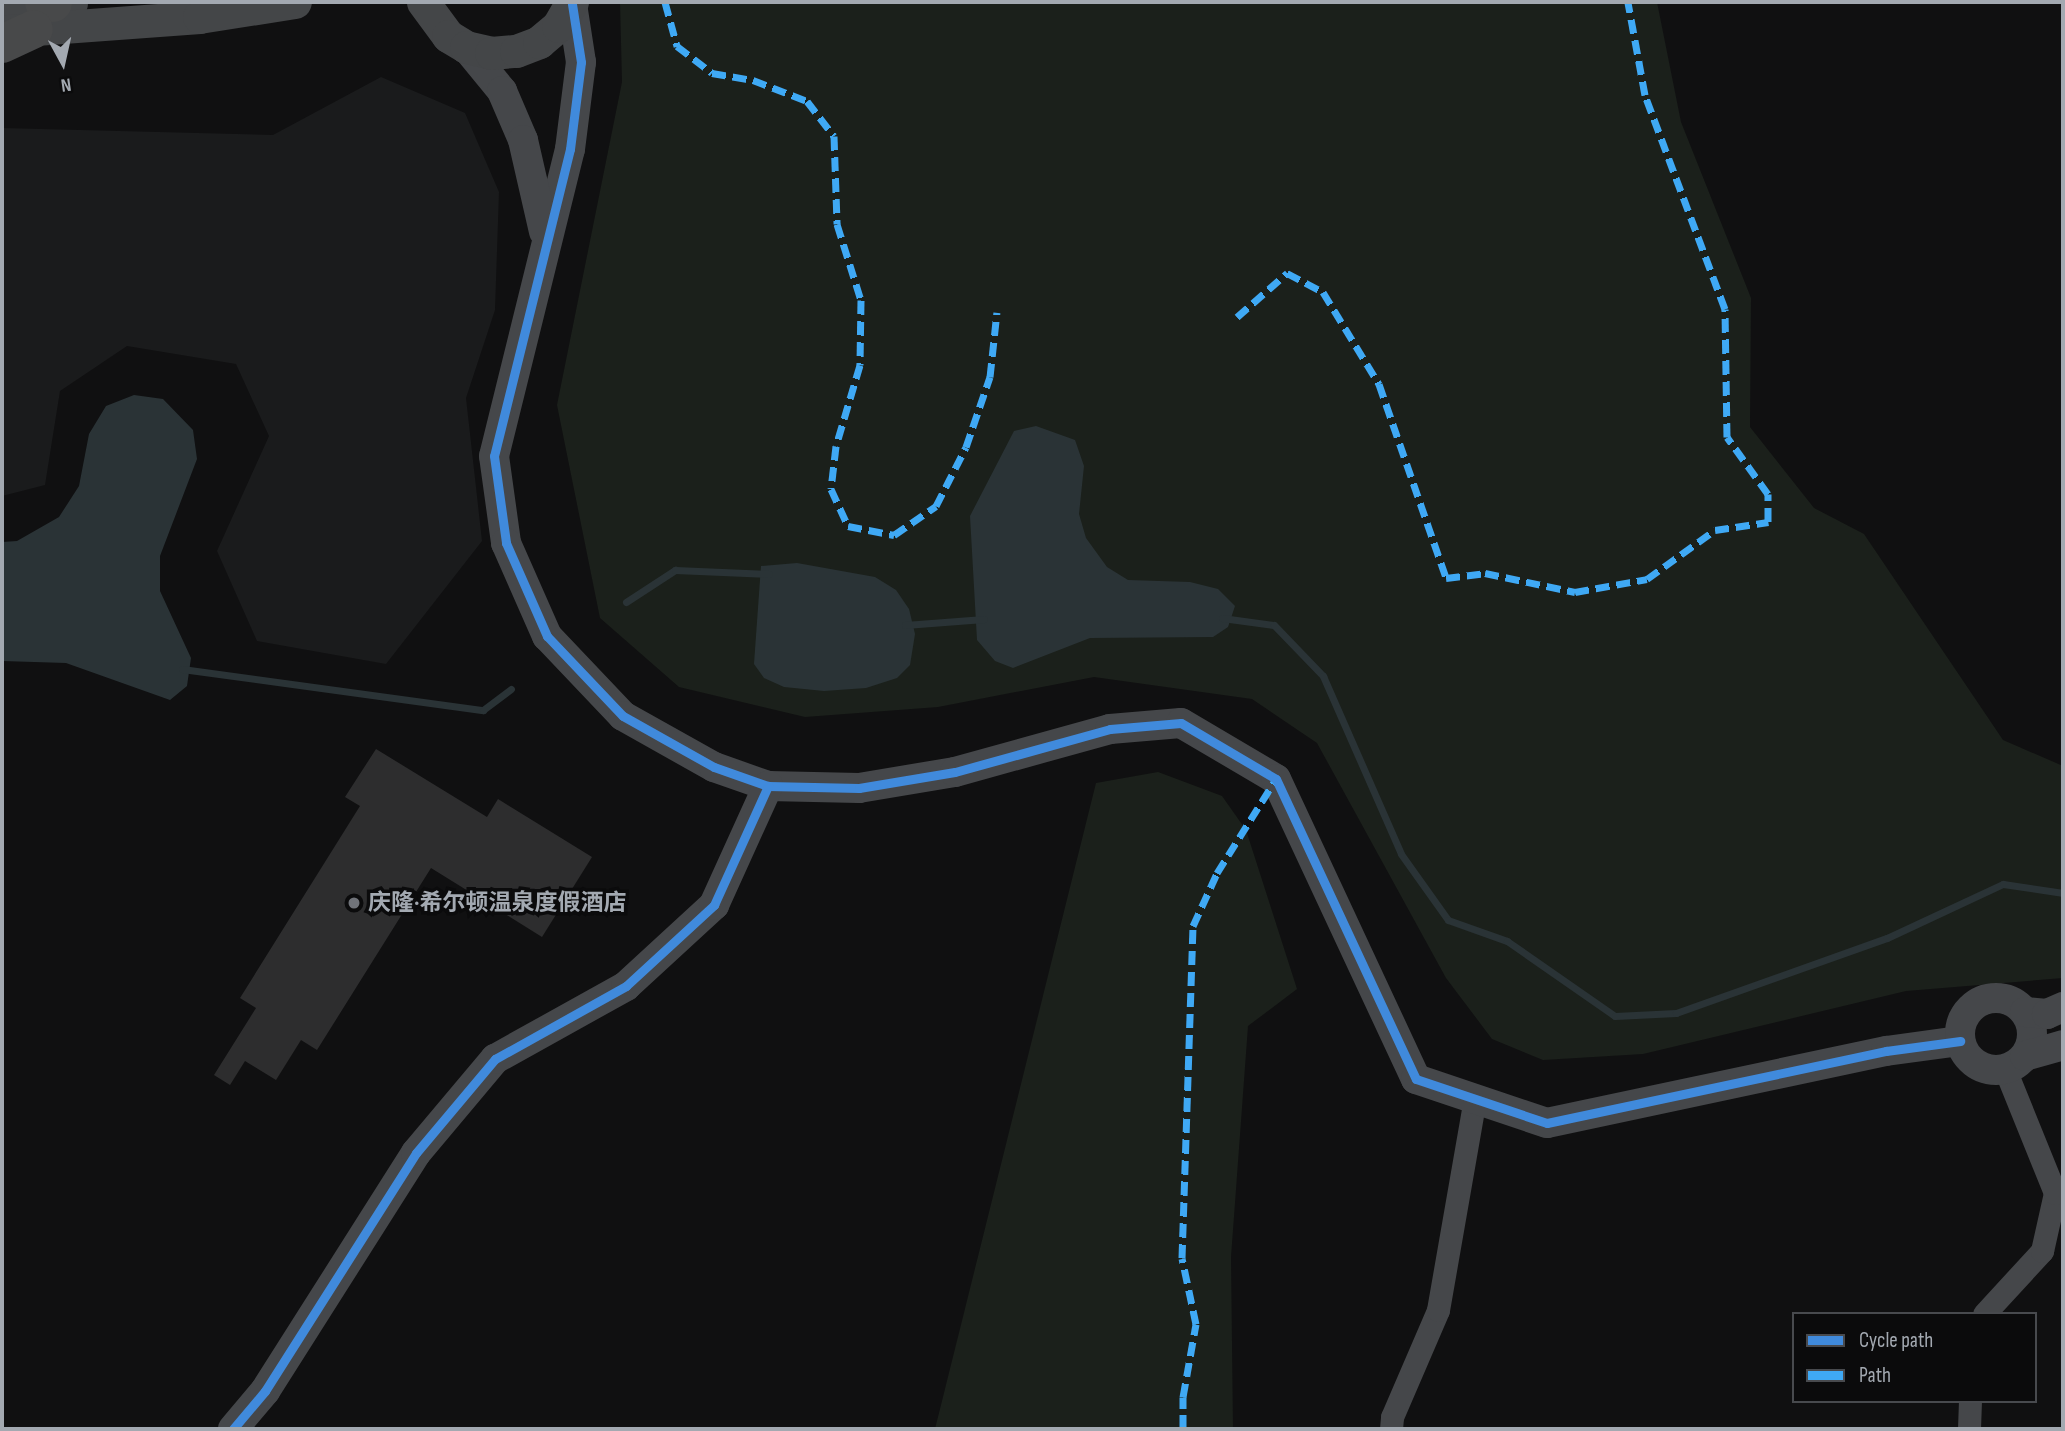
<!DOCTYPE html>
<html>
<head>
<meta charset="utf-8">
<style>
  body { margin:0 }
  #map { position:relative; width:2065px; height:1431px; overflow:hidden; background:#101011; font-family:"Sofia Sans Condensed","Noto Sans SC",sans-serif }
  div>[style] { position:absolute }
  .built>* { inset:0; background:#1a1b1c }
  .green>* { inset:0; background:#1b201b }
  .water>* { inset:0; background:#2a3336 }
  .stream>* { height:7px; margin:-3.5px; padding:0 3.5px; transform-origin:3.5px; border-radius:3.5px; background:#2a3336 }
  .building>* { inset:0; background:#2d2d2e }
  .minor>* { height:23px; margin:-11.5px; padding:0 11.5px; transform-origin:11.5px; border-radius:11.5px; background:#45474a }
  .tertiary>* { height:30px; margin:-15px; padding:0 15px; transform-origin:15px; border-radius:15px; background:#45474a }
  .tertiary>.ring { margin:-15px; padding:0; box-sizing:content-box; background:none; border:30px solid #45474a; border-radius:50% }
  .secondary>* { height:33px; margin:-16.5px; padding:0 16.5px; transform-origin:16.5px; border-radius:16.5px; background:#444648 }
  .motorway>* { height:38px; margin:-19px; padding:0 19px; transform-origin:19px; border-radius:19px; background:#48494a }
  .quiet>* { height:7px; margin-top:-3.5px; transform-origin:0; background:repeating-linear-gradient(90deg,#3fa9f5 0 14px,transparent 0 21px) }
  .cycleway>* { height:9px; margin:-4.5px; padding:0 4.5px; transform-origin:4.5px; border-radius:4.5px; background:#408adc }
  .dots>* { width:19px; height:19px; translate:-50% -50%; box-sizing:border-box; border:4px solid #0b0b0c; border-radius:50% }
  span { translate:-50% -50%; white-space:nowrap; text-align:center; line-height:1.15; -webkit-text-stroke:7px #0b0b0c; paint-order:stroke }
  .poi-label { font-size:23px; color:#a3a9b1; font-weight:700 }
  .left { translate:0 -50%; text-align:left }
  .frame { position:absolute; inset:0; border:4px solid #a3a9b1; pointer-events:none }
  .legend { position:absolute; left:1792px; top:1312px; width:245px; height:91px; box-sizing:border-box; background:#0b0b0c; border:2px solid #484a4e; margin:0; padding:9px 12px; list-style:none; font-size:21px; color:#a3a9b1 }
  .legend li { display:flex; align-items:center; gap:14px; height:35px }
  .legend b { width:35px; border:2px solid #484a4e }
  .north { position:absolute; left:28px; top:28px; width:70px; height:70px; -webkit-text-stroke:5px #0b0b0c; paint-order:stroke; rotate:172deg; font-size:19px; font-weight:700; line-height:28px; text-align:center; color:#a3a9b1 }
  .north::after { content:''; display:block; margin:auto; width:24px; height:32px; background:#a3a9b1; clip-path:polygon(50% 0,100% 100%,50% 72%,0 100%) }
</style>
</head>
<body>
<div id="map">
  <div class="built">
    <i style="clip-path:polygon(381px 77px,465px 113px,499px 192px,495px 310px,466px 398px,482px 541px,386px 664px,257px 641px,217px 551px,269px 436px,236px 364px,127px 346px,60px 391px,45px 485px,2px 496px,2px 128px,273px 135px)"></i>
  </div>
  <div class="green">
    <i style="clip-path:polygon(620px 2px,1657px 2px,1681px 122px,1751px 298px,1750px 427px,1814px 508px,1864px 534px,2003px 740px,2063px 766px,2063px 978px,1906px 991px,1643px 1054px,1543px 1060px,1492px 1039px,1446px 978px,1317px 743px,1252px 699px,1094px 677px,938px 707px,805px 717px,679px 687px,600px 618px,557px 405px,622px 82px)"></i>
    <i style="clip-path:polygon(1158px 772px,1222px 796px,1246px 830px,1297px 989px,1248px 1026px,1231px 1257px,1233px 1429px,935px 1429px,1096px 783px)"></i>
  </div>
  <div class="water">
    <i style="clip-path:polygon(134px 395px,163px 399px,193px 430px,197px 459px,160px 556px,160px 591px,191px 658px,187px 686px,170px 700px,66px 663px,2px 661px,2px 542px,17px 541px,59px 517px,79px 486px,89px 434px,106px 406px)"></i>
    <i style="clip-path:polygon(1036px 426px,1075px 440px,1084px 466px,1079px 514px,1086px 538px,1107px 567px,1128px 580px,1190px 582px,1218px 589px,1235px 606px,1228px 627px,1213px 637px,1090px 638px,1013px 668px,995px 661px,977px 640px,970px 516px,1014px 431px)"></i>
    <i style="clip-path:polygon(797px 563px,875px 577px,896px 590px,909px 609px,915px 634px,910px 665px,897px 678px,866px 688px,824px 691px,784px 687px,764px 678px,754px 664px,761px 566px)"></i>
  </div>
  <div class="stream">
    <i style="left:626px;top:602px;width:59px;rotate:-33.1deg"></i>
    <i style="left:675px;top:570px;width:94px;rotate:2.4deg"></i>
    <i style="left:1222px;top:618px;width:52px;rotate:7.7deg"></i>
    <i style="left:1274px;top:625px;width:71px;rotate:46.1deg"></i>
    <i style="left:1323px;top:676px;width:194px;rotate:66.3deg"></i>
    <i style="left:1401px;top:854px;width:81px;rotate:54.5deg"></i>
    <i style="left:1448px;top:920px;width:63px;rotate:19.6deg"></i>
    <i style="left:1507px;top:941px;width:131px;rotate:34.8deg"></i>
    <i style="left:1615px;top:1016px;width:61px;rotate:-2.8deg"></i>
    <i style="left:1676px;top:1013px;width:224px;rotate:-19.6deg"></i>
    <i style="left:1887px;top:938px;width:128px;rotate:-25deg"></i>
    <i style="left:2003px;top:884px;width:61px;rotate:8.5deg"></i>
    <i style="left:905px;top:625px;width:79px;rotate:-4.3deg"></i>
    <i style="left:182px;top:669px;width:304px;rotate:7.8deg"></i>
    <i style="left:483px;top:710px;width:35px;rotate:-37deg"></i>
  </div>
  <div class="building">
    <i style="clip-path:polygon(376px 749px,487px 817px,498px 799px,592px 857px,542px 937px,431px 868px,317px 1050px,301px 1040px,276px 1080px,245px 1061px,230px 1085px,214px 1075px,256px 1008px,240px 998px,360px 806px,345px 797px)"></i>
  </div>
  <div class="minor">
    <i style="left:1984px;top:1314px;width:86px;rotate:-47.4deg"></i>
    <i style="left:2042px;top:1251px;width:59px;rotate:-77.4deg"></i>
    <i style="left:2055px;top:1193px;width:134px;rotate:-112deg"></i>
    <i style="left:1391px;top:1429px;width:12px;rotate:-85deg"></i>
    <i style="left:1392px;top:1417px;width:116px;rotate:-66.7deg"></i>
    <i style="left:1438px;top:1310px;width:214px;rotate:-80.1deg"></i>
    <i style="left:1969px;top:1429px;width:28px;rotate:-88deg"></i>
  </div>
  <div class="tertiary">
    <i style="left:572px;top:4px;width:59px;rotate:81.2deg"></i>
    <i style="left:581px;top:62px;width:88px;rotate:97.2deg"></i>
    <i style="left:570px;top:149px;width:316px;rotate:103.9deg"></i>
    <i style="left:494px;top:456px;width:88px;rotate:82.1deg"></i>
    <i style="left:506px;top:543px;width:102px;rotate:66.2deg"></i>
    <i style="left:547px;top:636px;width:110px;rotate:46.5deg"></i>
    <i style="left:623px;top:716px;width:104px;rotate:29.3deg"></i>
    <i style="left:714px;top:767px;width:57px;rotate:19.4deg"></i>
    <i style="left:768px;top:786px;width:91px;rotate:1.3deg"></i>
    <i style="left:859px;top:788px;width:97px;rotate:-9.5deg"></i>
    <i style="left:955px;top:772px;width:161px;rotate:-15.5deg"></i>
    <i style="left:1110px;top:729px;width:71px;rotate:-4.8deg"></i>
    <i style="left:1181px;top:723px;width:110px;rotate:30.5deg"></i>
    <i style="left:1276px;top:779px;width:331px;rotate:65deg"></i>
    <i style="left:1416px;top:1079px;width:138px;rotate:18.6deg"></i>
    <i style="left:1547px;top:1123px;width:347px;rotate:-12deg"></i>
    <i style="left:1886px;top:1051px;width:75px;rotate:-7.7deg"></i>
    <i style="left:466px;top:47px;width:57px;rotate:50.7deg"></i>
    <i style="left:502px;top:91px;width:53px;rotate:66.8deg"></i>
    <i style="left:523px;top:140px;width:94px;rotate:77.1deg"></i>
    <i class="ring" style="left:1960px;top:998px;width:42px;height:42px"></i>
    <i style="left:2025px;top:1012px;width:22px;rotate:5deg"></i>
    <i style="left:2047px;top:1014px;width:17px;rotate:-24deg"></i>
    <i style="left:2025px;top:1056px;width:40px;rotate:-16deg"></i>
    <i style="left:233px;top:1429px;width:50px;rotate:-49.9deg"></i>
    <i style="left:265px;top:1391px;width:282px;rotate:-57.6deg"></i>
    <i style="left:416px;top:1153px;width:123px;rotate:-50deg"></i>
    <i style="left:495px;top:1059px;width:150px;rotate:-29.1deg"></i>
    <i style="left:626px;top:986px;width:120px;rotate:-42.6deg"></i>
    <i style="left:714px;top:905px;width:131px;rotate:-65.6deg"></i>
  </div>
  <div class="secondary">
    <i style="left:423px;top:2px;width:42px;rotate:53.7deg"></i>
    <i style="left:448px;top:36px;width:21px;rotate:31deg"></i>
    <i style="left:466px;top:47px;width:26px;rotate:13deg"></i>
    <i style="left:491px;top:53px;width:25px;rotate:-5deg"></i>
    <i style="left:516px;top:51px;width:25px;rotate:-21deg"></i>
    <i style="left:539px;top:42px;width:25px;rotate:-40deg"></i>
    <i style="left:558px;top:26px;width:28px;rotate:-60deg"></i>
    <i style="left:2px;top:3px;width:69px"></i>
    <i style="left:8px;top:31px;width:192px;rotate:-4.2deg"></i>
    <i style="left:199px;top:17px;width:97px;rotate:-8.9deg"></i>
  </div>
  <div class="motorway">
    <i style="left:44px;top:2px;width:9px;rotate:6deg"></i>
    <i style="left:2px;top:44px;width:35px;rotate:-25deg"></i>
  </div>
  <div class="quiet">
    <i style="left:665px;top:2px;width:46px;rotate:74.7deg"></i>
    <i style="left:677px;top:46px;width:44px;rotate:37.6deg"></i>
    <i style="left:712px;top:73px;width:42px;rotate:9.7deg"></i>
    <i style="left:753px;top:80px;width:58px;rotate:21.3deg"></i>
    <i style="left:807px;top:101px;width:44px;rotate:52.4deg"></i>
    <i style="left:834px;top:136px;width:88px;rotate:88deg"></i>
    <i style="left:837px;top:224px;width:80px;rotate:72.5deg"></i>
    <i style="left:861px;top:300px;width:65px;rotate:90.9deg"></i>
    <i style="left:860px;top:365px;width:84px;rotate:106.5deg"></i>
    <i style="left:836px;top:446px;width:43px;rotate:96.6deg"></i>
    <i style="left:831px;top:489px;width:41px;rotate:65.3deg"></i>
    <i style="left:848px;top:526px;width:47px;rotate:11.1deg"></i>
    <i style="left:894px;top:535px;width:51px;rotate:-34.6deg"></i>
    <i style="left:936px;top:506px;width:66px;rotate:-63deg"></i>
    <i style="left:966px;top:447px;width:74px;rotate:-71.1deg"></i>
    <i style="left:990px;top:377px;width:65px;rotate:-83.9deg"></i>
    <i style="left:1237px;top:317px;width:67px;rotate:-41.3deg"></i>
    <i style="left:1287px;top:273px;width:41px;rotate:27.8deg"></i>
    <i style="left:1323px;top:292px;width:108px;rotate:58.7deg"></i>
    <i style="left:1379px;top:384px;width:205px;rotate:70.9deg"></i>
    <i style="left:1446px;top:578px;width:39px;rotate:-7deg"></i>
    <i style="left:1485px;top:573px;width:92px;rotate:11.9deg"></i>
    <i style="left:1575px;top:592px;width:73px;rotate:-10.2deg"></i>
    <i style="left:1647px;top:579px;width:84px;rotate:-35.8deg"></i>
    <i style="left:1715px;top:530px;width:54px;rotate:-8.6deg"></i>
    <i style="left:1768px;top:522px;width:28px;rotate:-90deg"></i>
    <i style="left:1768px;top:494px;width:70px;rotate:-125.7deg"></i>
    <i style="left:1727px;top:437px;width:128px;rotate:-90.9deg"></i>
    <i style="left:1725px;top:309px;width:228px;rotate:-110.5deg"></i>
    <i style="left:1645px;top:95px;width:95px;rotate:-100.4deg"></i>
    <i style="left:1183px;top:1429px;width:32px;rotate:-90deg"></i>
    <i style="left:1183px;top:1397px;width:74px;rotate:-79.9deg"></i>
    <i style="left:1196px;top:1324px;width:67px;rotate:-102deg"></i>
    <i style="left:1182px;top:1258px;width:332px;rotate:-88.1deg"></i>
    <i style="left:1193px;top:926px;width:58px;rotate:-65.6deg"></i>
    <i style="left:1217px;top:873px;width:111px;rotate:-57.9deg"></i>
  </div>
  <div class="cycleway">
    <i style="left:572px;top:4px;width:59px;rotate:81.2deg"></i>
    <i style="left:581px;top:62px;width:88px;rotate:97.2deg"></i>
    <i style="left:570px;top:149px;width:316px;rotate:103.9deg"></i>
    <i style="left:494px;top:456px;width:88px;rotate:82.1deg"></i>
    <i style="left:506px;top:543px;width:102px;rotate:66.2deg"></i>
    <i style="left:547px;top:636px;width:110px;rotate:46.5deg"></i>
    <i style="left:623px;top:716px;width:104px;rotate:29.3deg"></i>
    <i style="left:714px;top:767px;width:57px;rotate:19.4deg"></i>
    <i style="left:768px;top:786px;width:91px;rotate:1.3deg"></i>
    <i style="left:859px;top:788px;width:97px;rotate:-9.5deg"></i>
    <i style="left:955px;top:772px;width:161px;rotate:-15.5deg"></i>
    <i style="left:1110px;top:729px;width:71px;rotate:-4.8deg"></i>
    <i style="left:1181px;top:723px;width:110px;rotate:30.5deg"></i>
    <i style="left:1276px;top:779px;width:331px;rotate:65deg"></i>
    <i style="left:1416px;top:1079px;width:138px;rotate:18.6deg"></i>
    <i style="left:1547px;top:1123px;width:347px;rotate:-12deg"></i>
    <i style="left:1886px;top:1051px;width:75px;rotate:-7.7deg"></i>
    <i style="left:233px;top:1429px;width:50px;rotate:-49.9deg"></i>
    <i style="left:265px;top:1391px;width:282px;rotate:-57.6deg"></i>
    <i style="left:416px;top:1153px;width:123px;rotate:-50deg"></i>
    <i style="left:495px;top:1059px;width:150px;rotate:-29.1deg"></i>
    <i style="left:626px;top:986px;width:120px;rotate:-42.6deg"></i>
    <i style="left:714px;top:905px;width:131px;rotate:-65.6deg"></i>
  </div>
  <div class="dots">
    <i style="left:354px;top:903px;background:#707379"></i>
  </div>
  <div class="poi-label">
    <span class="left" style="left:368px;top:903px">庆隆·希尔顿温泉度假酒店</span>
  </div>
  <div class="frame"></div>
  <ul class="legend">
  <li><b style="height:9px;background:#408adc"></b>Cycle path</li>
  <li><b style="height:9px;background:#3fa9f5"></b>Path</li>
  </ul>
  <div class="north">N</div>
</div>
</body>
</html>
